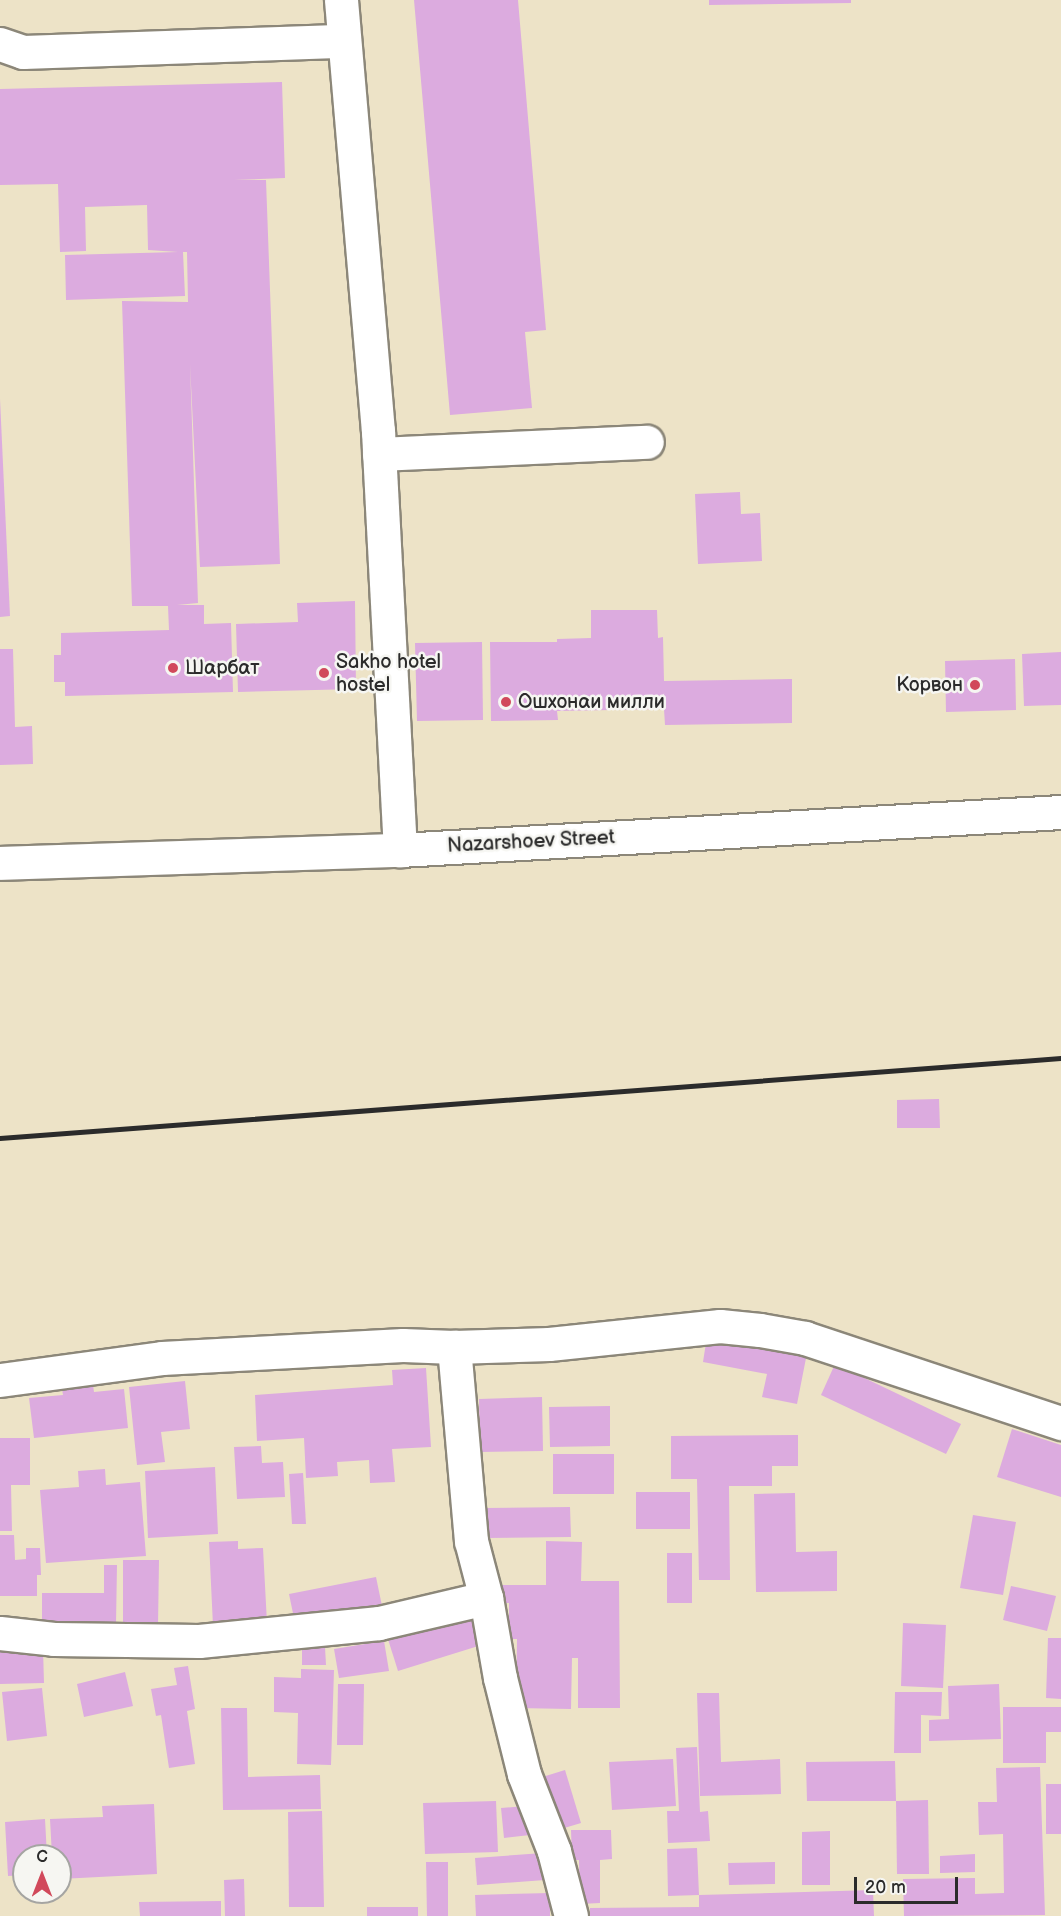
<!DOCTYPE html>
<html>
<head>
<meta charset="utf-8">
<style>
  body { margin:0 }
  #map { position:relative; width:1061px; height:1916px; overflow:hidden; background:#ede3c7; font-family:"Balsamiq Sans",sans-serif }
  div>[style] { position:absolute }
  .building>* { inset:0; background:#dcabdf }
  .roads { filter:drop-shadow(2px 0 #8c8779) drop-shadow(-2px 0 #8c8779) drop-shadow(0 2px #8c8779) drop-shadow(0 -2px #8c8779) }
  .minor>* { height:33px; margin:-16.5px; padding:0 16.5px; transform-origin:16.5px; border-radius:16.5px; background:#fff }
  .rail>* { height:4.5px; margin:-2.25px; padding:0 2.25px; transform-origin:2.25px; border-radius:2.25px; background:#2b2b2b }
  .dots>* { width:16px; height:16px; translate:-50% -50%; box-sizing:border-box; border:3px solid #f6f6f2; border-radius:50% }
  span { translate:-50% -50%; white-space:nowrap; text-align:center; line-height:1.15; -webkit-text-stroke:5px #f6f6f2; paint-order:stroke }
  .poi-label { font-size:20px; color:#2b2b2b }
  .left { translate:0 -50%; text-align:left }
  .right { translate:-100% -50%; text-align:right }
  .street-label { font-size:20px; color:#2b2b2b }
  .north { position:absolute; left:12px; top:1844px; width:60px; height:60px; box-sizing:border-box; background:#f6f6f2; border:2px solid #a5a5a2; border-radius:50%; rotate:0deg; font-size:16px; font-weight:700; line-height:24px; text-align:center; color:#2b2b2b }
  .north::after { content:''; display:block; margin:auto; width:21px; height:27px; background:#d1495b; clip-path:polygon(50% 0,100% 100%,50% 72%,0 100%) }
  .scale { position:absolute; left:854px; top:1877px; width:104px; height:27px; box-sizing:border-box; border:3px solid #2b2b2b; border-top:0; padding-left:8px; font-size:18px; line-height:21px; white-space:nowrap; color:#2b2b2b; -webkit-text-stroke:4px #f6f6f2; paint-order:stroke }
</style>
</head>
<body>
<div id="map">
  <div class="building">
    <i style="clip-path:polygon(414px 0,518px 0,546px 330px,525px 332px,532px 408px,450px 415px)"></i>
    <i style="clip-path:polygon(709px 0,851px 0,851px 3px,709px 5px)"></i>
    <i style="clip-path:polygon(282px 82px,285px 178px,234px 180px,266px 180px,280px 564px,200px 567px,190px 364px,198px 603px,177px 605px,204px 605px,204px 624px,231px 623px,233px 692px,65px 696px,65px 682px,54px 682px,54px 655px,61px 655px,61px 633px,169px 630px,168px 606px,132px 606px,122px 301px,188px 302px,187px 252px,183px 252px,185px 296px,66px 300px,65px 255px,178px 252px,148px 250px,147px 205px,85px 207px,86px 251px,60px 252px,58px 184px,0 185px,0 89px)"></i>
    <i style="clip-path:polygon(0 399px,10px 616px,0 617px)"></i>
    <i style="clip-path:polygon(740px 492px,741px 514px,760px 513px,762px 561px,698px 564px,695px 494px)"></i>
    <i style="clip-path:polygon(355px 601px,356px 689px,238px 692px,236px 624px,298px 622px,297px 603px)"></i>
    <i style="clip-path:polygon(591px 610px,657px 610px,658px 638px,663px 637px,664px 681px,792px 679px,792px 723px,665px 725px,664px 709px,557px 711px,558px 720px,491px 721px,490px 642px,557px 642px,557px 639px,591px 638px)"></i>
    <i style="clip-path:polygon(482px 642px,483px 720px,417px 721px,415px 643px)"></i>
    <i style="clip-path:polygon(0 649px,13px 649px,15px 727px,32px 726px,33px 764px,0 765px)"></i>
    <i style="clip-path:polygon(1061px 652px,1061px 705px,1024px 706px,1022px 654px)"></i>
    <i style="clip-path:polygon(1015px 659px,1016px 710px,946px 712px,945px 661px)"></i>
    <i style="clip-path:polygon(939px 1099px,940px 1128px,897px 1128px,897px 1100px)"></i>
    <i style="clip-path:polygon(708px 1330px,808px 1348px,797px 1404px,762px 1397px,767px 1374px,703px 1362px)"></i>
    <i style="clip-path:polygon(835px 1364px,961px 1424px,946px 1454px,821px 1395px)"></i>
    <i style="clip-path:polygon(426px 1368px,431px 1447px,392px 1449px,395px 1482px,370px 1483px,369px 1460px,337px 1462px,338px 1476px,306px 1478px,304px 1438px,257px 1441px,255px 1395px,393px 1385px,392px 1370px)"></i>
    <i style="clip-path:polygon(185px 1381px,190px 1429px,161px 1432px,165px 1462px,137px 1465px,129px 1387px)"></i>
    <i style="clip-path:polygon(93px 1385px,94px 1392px,124px 1389px,128px 1428px,34px 1438px,29px 1398px,63px 1395px,62px 1389px)"></i>
    <i style="clip-path:polygon(542px 1397px,543px 1451px,480px 1452px,479px 1399px)"></i>
    <i style="clip-path:polygon(610px 1406px,610px 1446px,550px 1447px,549px 1407px)"></i>
    <i style="clip-path:polygon(1012px 1429px,1061px 1445px,1061px 1497px,997px 1477px)"></i>
    <i style="clip-path:polygon(798px 1435px,798px 1466px,772px 1466px,772px 1486px,729px 1486px,730px 1580px,699px 1580px,697px 1479px,671px 1479px,671px 1436px)"></i>
    <i style="clip-path:polygon(0 1438px,30px 1438px,30px 1485px,11px 1485px,12px 1531px,0 1531px)"></i>
    <i style="clip-path:polygon(261px 1446px,262px 1463px,283px 1462px,285px 1497px,237px 1499px,234px 1447px)"></i>
    <i style="clip-path:polygon(553px 1454px,614px 1454px,614px 1494px,553px 1494px)"></i>
    <i style="clip-path:polygon(215px 1467px,218px 1534px,148px 1538px,145px 1471px)"></i>
    <i style="clip-path:polygon(105px 1469px,106px 1485px,140px 1482px,146px 1556px,46px 1563px,40px 1490px,79px 1487px,78px 1471px)"></i>
    <i style="clip-path:polygon(303px 1473px,306px 1524px,292px 1524px,289px 1474px)"></i>
    <i style="clip-path:polygon(636px 1492px,690px 1492px,690px 1529px,636px 1529px)"></i>
    <i style="clip-path:polygon(795px 1493px,796px 1552px,837px 1551px,837px 1591px,756px 1592px,754px 1494px)"></i>
    <i style="clip-path:polygon(570px 1507px,571px 1537px,486px 1538px,486px 1508px)"></i>
    <i style="clip-path:polygon(973px 1515px,1016px 1522px,1003px 1595px,960px 1588px)"></i>
    <i style="clip-path:polygon(0 1535px,14px 1535px,15px 1560px,26px 1559px,26px 1548px,40px 1548px,41px 1575px,37px 1575px,37px 1596px,0 1596px)"></i>
    <i style="clip-path:polygon(238px 1541px,238px 1549px,263px 1548px,267px 1623px,213px 1626px,209px 1542px)"></i>
    <i style="clip-path:polygon(546px 1541px,582px 1542px,581px 1581px,619px 1581px,620px 1708px,578px 1708px,578px 1658px,572px 1658px,571px 1709px,516px 1708px,517px 1639px,509px 1639px,509px 1603px,496px 1603px,496px 1585px,546px 1585px)"></i>
    <i style="clip-path:polygon(667px 1553px,692px 1553px,692px 1603px,667px 1603px)"></i>
    <i style="clip-path:polygon(123px 1560px,159px 1560px,158px 1626px,123px 1626px)"></i>
    <i style="clip-path:polygon(104px 1565px,117px 1565px,116px 1624px,42px 1624px,42px 1593px,104px 1593px)"></i>
    <i style="clip-path:polygon(376px 1577px,382px 1606px,295px 1623px,289px 1594px)"></i>
    <i style="clip-path:polygon(1011px 1586px,1056px 1596px,1047px 1631px,1003px 1620px)"></i>
    <i style="clip-path:polygon(477px 1608px,488px 1643px,398px 1671px,387px 1636px)"></i>
    <i style="clip-path:polygon(903px 1623px,946px 1625px,943px 1688px,901px 1686px)"></i>
    <i style="clip-path:polygon(1048px 1638px,1061px 1638px,1061px 1699px,1046px 1698px)"></i>
    <i style="clip-path:polygon(384px 1641px,389px 1671px,339px 1678px,334px 1649px)"></i>
    <i style="clip-path:polygon(302px 1647px,325px 1647px,326px 1665px,302px 1665px)"></i>
    <i style="clip-path:polygon(43px 1649px,44px 1683px,0 1684px,0 1651px)"></i>
    <i style="clip-path:polygon(188px 1666px,195px 1709px,187px 1711px,195px 1764px,169px 1768px,161px 1715px,156px 1716px,151px 1689px,177px 1685px,174px 1668px)"></i>
    <i style="clip-path:polygon(301px 1669px,334px 1670px,331px 1765px,297px 1764px,298px 1713px,274px 1712px,274px 1677px,301px 1678px)"></i>
    <i style="clip-path:polygon(125px 1672px,133px 1706px,84px 1717px,77px 1684px)"></i>
    <i style="clip-path:polygon(338px 1684px,364px 1684px,363px 1745px,337px 1745px)"></i>
    <i style="clip-path:polygon(999px 1684px,1001px 1739px,929px 1741px,929px 1720px,949px 1719px,948px 1686px)"></i>
    <i style="clip-path:polygon(42px 1688px,47px 1736px,7px 1741px,2px 1692px)"></i>
    <i style="clip-path:polygon(895px 1692px,942px 1692px,941px 1716px,921px 1715px,921px 1753px,894px 1753px)"></i>
    <i style="clip-path:polygon(697px 1693px,719px 1693px,721px 1762px,780px 1759px,781px 1794px,700px 1796px)"></i>
    <i style="clip-path:polygon(1003px 1707px,1061px 1707px,1061px 1732px,1046px 1732px,1046px 1763px,1003px 1763px)"></i>
    <i style="clip-path:polygon(221px 1708px,247px 1708px,248px 1777px,320px 1775px,321px 1809px,223px 1810px)"></i>
    <i style="clip-path:polygon(697px 1747px,700px 1812px,708px 1811px,710px 1841px,668px 1843px,667px 1811px,679px 1811px,676px 1748px)"></i>
    <i style="clip-path:polygon(673px 1759px,676px 1806px,612px 1810px,609px 1762px)"></i>
    <i style="clip-path:polygon(895px 1761px,896px 1801px,807px 1801px,806px 1762px)"></i>
    <i style="clip-path:polygon(1040px 1767px,1045px 1915px,904px 1916px,903px 1879px,975px 1878px,975px 1894px,1004px 1893px,1003px 1834px,979px 1835px,978px 1802px,997px 1802px,996px 1768px)"></i>
    <i style="clip-path:polygon(565px 1770px,581px 1823px,551px 1832px,536px 1779px)"></i>
    <i style="clip-path:polygon(1046px 1784px,1061px 1784px,1061px 1834px,1046px 1834px)"></i>
    <i style="clip-path:polygon(928px 1800px,929px 1874px,897px 1874px,896px 1801px)"></i>
    <i style="clip-path:polygon(496px 1801px,498px 1852px,425px 1854px,423px 1803px)"></i>
    <i style="clip-path:polygon(154px 1804px,157px 1874px,60px 1879px,60px 1856px,52px 1856px,50px 1819px,103px 1817px,102px 1806px)"></i>
    <i style="clip-path:polygon(527px 1806px,530px 1835px,504px 1838px,501px 1808px)"></i>
    <i style="clip-path:polygon(322px 1811px,324px 1907px,289px 1907px,288px 1812px)"></i>
    <i style="clip-path:polygon(45px 1819px,47px 1856px,24px 1856px,24px 1875px,8px 1876px,5px 1822px)"></i>
    <i style="clip-path:polygon(571px 1830px,611px 1830px,612px 1859px,600px 1860px,600px 1903px,580px 1904px,579px 1860px,572px 1860px)"></i>
    <i style="clip-path:polygon(830px 1831px,830px 1885px,802px 1885px,802px 1832px)"></i>
    <i style="clip-path:polygon(697px 1848px,699px 1895px,873px 1890px,874px 1916px,590px 1916px,590px 1908px,699px 1907px,699px 1895px,668px 1896px,667px 1849px)"></i>
    <i style="clip-path:polygon(543px 1853px,545px 1880px,477px 1885px,475px 1858px)"></i>
    <i style="clip-path:polygon(975px 1854px,975px 1872px,940px 1873px,940px 1856px)"></i>
    <i style="clip-path:polygon(426px 1862px,448px 1862px,448px 1916px,427px 1916px)"></i>
    <i style="clip-path:polygon(775px 1862px,775px 1884px,729px 1885px,728px 1863px)"></i>
    <i style="clip-path:polygon(244px 1879px,245px 1916px,225px 1916px,224px 1880px)"></i>
    <i style="clip-path:polygon(550px 1893px,550px 1916px,476px 1916px,475px 1895px)"></i>
    <i style="clip-path:polygon(221px 1901px,221px 1916px,140px 1916px,139px 1902px)"></i>
    <i style="clip-path:polygon(367px 1907px,418px 1907px,418px 1916px,367px 1916px)"></i>
  </div>
  <div class="roads">
    <div class="minor">
      <i style="left:341px;top:0;width:433px;rotate:85.1deg"></i>
      <i style="left:378px;top:431px;width:420px;rotate:87deg"></i>
      <i style="left:0;top:44px;width:24px;rotate:19deg"></i>
      <i style="left:23px;top:52px;width:321px;rotate:-2deg"></i>
      <i style="left:379px;top:454px;width:268px;rotate:-2.6deg"></i>
      <i style="left:0;top:863px;width:400px;rotate:-1.9deg"></i>
      <i style="left:400px;top:850px;width:662px;rotate:-3.29deg"></i>
      <i style="left:0;top:1380px;width:163px;rotate:-7.7deg"></i>
      <i style="left:162px;top:1358px;width:241px;rotate:-3.1deg"></i>
      <i style="left:403px;top:1345px;width:51px;rotate:2.2deg"></i>
      <i style="left:0;top:1633px;width:54px;rotate:6.3deg"></i>
      <i style="left:54px;top:1639px;width:145px;rotate:0.8deg"></i>
      <i style="left:199px;top:1641px;width:181px;rotate:-5.7deg"></i>
      <i style="left:379px;top:1623px;width:110px;rotate:-13.2deg"></i>
      <i style="left:571px;top:1916px;width:67px;rotate:-104.7deg"></i>
      <i style="left:554px;top:1851px;width:83px;rotate:-111.3deg"></i>
      <i style="left:524px;top:1774px;width:99px;rotate:-104deg"></i>
      <i style="left:500px;top:1678px;width:81px;rotate:-99.9deg"></i>
      <i style="left:486px;top:1598px;width:59px;rotate:-104.7deg"></i>
      <i style="left:471px;top:1541px;width:195px;rotate:-95deg"></i>
      <i style="left:454px;top:1347px;width:95px;rotate:-1.8deg"></i>
      <i style="left:549px;top:1344px;width:172px;rotate:-6deg"></i>
      <i style="left:720px;top:1326px;width:40px;rotate:5.7deg"></i>
      <i style="left:760px;top:1330px;width:46px;rotate:10.1deg"></i>
      <i style="left:805px;top:1338px;width:270px;rotate:18.4deg"></i>
    </div>
  </div>
  <div class="rail">
    <i style="left:0;top:1138px;width:1064px;rotate:-4.31deg"></i>
  </div>
  <div class="dots">
    <i style="left:173px;top:668px;background:#d1495b"></i>
    <i style="left:324px;top:673px;background:#d1495b"></i>
    <i style="left:975px;top:685px;background:#d1495b"></i>
    <i style="left:506px;top:702px;background:#d1495b"></i>
  </div>
  <div class="poi-label">
    <span class="left" style="left:336px;top:674px">Sakho hotel<br>hostel</span>
    <span class="left" style="left:185px;top:668px">Шарбат</span>
    <span class="right" style="left:963px;top:685px">Корвон</span>
    <span class="left" style="left:518px;top:702px">Ошхонаи милли</span>
  </div>
  <div class="street-label">
    <span style="left:531px;top:842px;rotate:-3deg">Nazarshoev Street</span>
  </div>
  <div class="north">С</div>
  <div class="scale">20 m</div>
</div>
</body>
</html>
